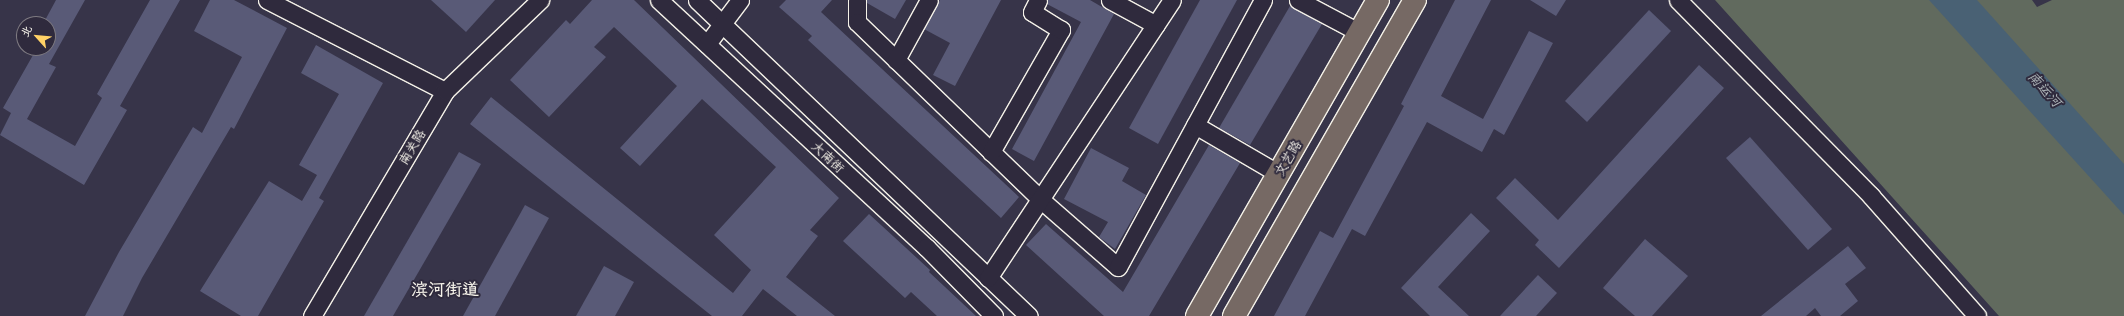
<!DOCTYPE html>
<html>
<head>
<meta charset="utf-8">
<style>
  body { margin:0 }
  #map { position:relative; width:2124px; height:316px; overflow:hidden; background:#373449; font-family:Mali,"LXGW WenKai TC",sans-serif }
  div>[style] { position:absolute }
  .green>* { inset:0; background:#616a5e }
  .water>* { inset:0; background:#496174 }
  .building>* { inset:0; background:#595a77 }
  .roads { filter:drop-shadow(1px 0 #f4f1e8) drop-shadow(-1px 0 #f4f1e8) drop-shadow(0 1px #f4f1e8) drop-shadow(0 -1px #f4f1e8) }
  .minor>* { height:17px; margin:-8.5px; padding:0 8.5px; transform-origin:8.5px; border-radius:8.5px; background:#2f2a3d }
  .major>* { height:22px; margin:-11px; padding:0 11px; transform-origin:11px; border-radius:11px; background:#766964 }
  span { translate:-50% -50%; white-space:nowrap; text-align:center; line-height:1.15; -webkit-text-stroke:4px #2f2a3d; paint-order:stroke }
  .street-label { font-size:13px; color:#f4f1e8 }
  .water-label { font-size:14px; color:#b0b7ba; font-style:italic }
  .district-label { font-size:17px; color:#f4f1e8; font-weight:700 }
  .north { position:absolute; left:16px; top:16px; width:40px; height:40px; box-sizing:border-box; background:#2f2a3d; border:1px solid #7e7a81; border-radius:50%; rotate:297deg; font-size:11px; font-weight:700; line-height:16px; text-align:center; color:#f4f1e8 }
  .north::after { content:''; display:block; margin:auto; width:14px; height:18px; background:#ffd166; clip-path:polygon(50% 0,100% 100%,50% 72%,0 100%) }
</style>
</head>
<body>
<div id="map">
  <div class="green">
    <i style="clip-path:polygon(1715px 0,2032px 0,2037px 7px,2052px 0,2124px 0,2124px 316px,1999px 316px)"></i>
  </div>
  <div class="water">
    <i style="clip-path:polygon(1929px 0,1977px 0,2124px 164px,2124px 215px)"></i>
  </div>
  <div class="building">
    <i style="clip-path:polygon(56px 0,85px 0,49px 64px,56px 67px,27px 119px,75px 146px,102px 98px,97px 94px,150px 0,180px 0,120px 106px,127px 110px,84px 185px,0 135px,11px 113px,3px 108px,37px 48px,48px 48px,48px 24px,43px 24px)"></i>
    <i style="clip-path:polygon(210px 0,234px 0,287px 28px,234px 129px,231px 127px,142px 278px,123px 316px,85px 316px,119px 252px,193px 127px,202px 133px,242px 57px,194px 31px)"></i>
    <i style="clip-path:polygon(431px 0,495px 0,466px 32px)"></i>
    <i style="clip-path:polygon(592px 0,634px 0,839px 198px,810px 230px,818px 236px,786px 277px,835px 316px,797px 316px,763px 289px,742px 316px,712px 316px,470px 124px,491px 97px,733px 293px,751px 270px,714px 235px,776px 167px,702px 99px,640px 166px,620px 148px,677px 86px,614px 27px,594px 47px,606px 57px,549px 117px,510px 80px,566px 20px,570px 24px)"></i>
    <i style="clip-path:polygon(786px 0,832px 0,821px 12px,1019px 197px,1001px 218px,808px 40px,812px 36px,779px 7px)"></i>
    <i style="clip-path:polygon(867px 0,906px 0,895px 19px,867px 3px)"></i>
    <i style="clip-path:polygon(940px 0,1001px 0,955px 86px,933px 75px,950px 43px,924px 29px)"></i>
    <i style="clip-path:polygon(1048px 0,1090px 0,1114px 14px,1034px 161px,1012px 149px,1081px 22px,1047px 4px)"></i>
    <i style="clip-path:polygon(1200px 0,1237px 0,1158px 144px,1129px 128px)"></i>
    <i style="clip-path:polygon(1455px 0,1491px 0,1441px 96px,1483px 119px,1529px 31px,1553px 43px,1504px 135px,1494px 129px,1482px 152px,1427px 122px,1365px 236px,1352px 229px,1305px 316px,1274px 316px,1320px 231px,1333px 238px,1404px 106px,1401px 104px)"></i>
    <i style="clip-path:polygon(1530px 0,1566px 0,1556px 16px)"></i>
    <i style="clip-path:polygon(1290px 6px,1322px 24px,1250px 145px,1219px 128px)"></i>
    <i style="clip-path:polygon(1649px 10px,1671px 31px,1587px 122px,1565px 101px)"></i>
    <i style="clip-path:polygon(316px 45px,383px 83px,319px 198px,324px 201px,258px 316px,241px 316px,200px 291px,269px 181px,302px 201px,317px 175px,299px 165px,339px 94px,301px 73px)"></i>
    <i style="clip-path:polygon(1699px 65px,1724px 88px,1559px 268px,1535px 245px,1539px 240px,1496px 198px,1515px 178px,1558px 220px)"></i>
    <i style="clip-path:polygon(1750px 137px,1832px 229px,1808px 250px,1726px 158px)"></i>
    <i style="clip-path:polygon(1209px 145px,1240px 163px,1149px 316px,1104px 316px,1026px 245px,1046px 224px,1123px 292px)"></i>
    <i style="clip-path:polygon(1091px 148px,1129px 168px,1122px 181px,1146px 195px,1115px 249px,1099px 237px,1108px 222px,1064px 199px)"></i>
    <i style="clip-path:polygon(459px 152px,481px 164px,393px 316px,364px 316px)"></i>
    <i style="clip-path:polygon(525px 205px,549px 218px,495px 316px,463px 316px)"></i>
    <i style="clip-path:polygon(1471px 213px,1490px 231px,1438px 287px,1469px 316px,1430px 316px,1401px 288px)"></i>
    <i style="clip-path:polygon(869px 214px,930px 270px,929px 272px,976px 316px,937px 316px,911px 292px,905px 298px,843px 241px)"></i>
    <i style="clip-path:polygon(1645px 239px,1688px 276px,1652px 316px,1635px 316px,1603px 288px)"></i>
    <i style="clip-path:polygon(1848px 246px,1866px 268px,1845px 284px,1858px 301px,1840px 316px,1821px 316px,1815px 308px,1806px 316px,1761px 316px)"></i>
    <i style="clip-path:polygon(604px 266px,634px 282px,615px 316px,576px 316px)"></i>
    <i style="clip-path:polygon(1538px 275px,1557px 293px,1536px 316px,1500px 316px)"></i>
  </div>
  <div class="roads">
    <div class="minor">
      <i style="left:267px;top:0;width:200px;rotate:27.1deg"></i>
      <i style="left:659px;top:0;width:364px;rotate:42.8deg"></i>
      <i style="left:926px;top:247px;width:97px;rotate:45.4deg"></i>
      <i style="left:697px;top:0;width:458px;rotate:43.6deg"></i>
      <i style="left:857px;top:0;width:22px;rotate:90deg"></i>
      <i style="left:857px;top:22px;width:255px;rotate:44deg"></i>
      <i style="left:1040px;top:199px;width:103px;rotate:41.1deg"></i>
      <i style="left:1118px;top:267px;width:304px;rotate:-61.5deg"></i>
      <i style="left:1110px;top:0;width:52px;rotate:28.5deg"></i>
      <i style="left:1298px;top:0;width:70px;rotate:28deg"></i>
      <i style="left:1678px;top:0;width:275px;rotate:45.4deg"></i>
      <i style="left:1871px;top:196px;width:160px;rotate:48.5deg"></i>
      <i style="left:707px;top:44px;width:55px;rotate:-53.1deg"></i>
      <i style="left:896px;top:60px;width:68px;rotate:-61.2deg"></i>
      <i style="left:1195px;top:125px;width:97px;rotate:30.3deg"></i>
      <i style="left:991px;top:152px;width:141px;rotate:-60.2deg"></i>
      <i style="left:1061px;top:30px;width:34px;rotate:-148deg"></i>
      <i style="left:1032px;top:12px;width:13px;rotate:-63deg"></i>
      <i style="left:988px;top:278px;width:333px;rotate:-56.5deg"></i>
      <i style="left:312px;top:316px;width:261px;rotate:-59.4deg"></i>
      <i style="left:445px;top:91px;width:132px;rotate:-43.8deg"></i>
    </div>
    <div class="major">
      <i style="left:1197px;top:316px;width:364px;rotate:-60.2deg"></i>
      <i style="left:1234px;top:316px;width:364px;rotate:-60.2deg"></i>
    </div>
  </div>
  <div class="street-label">
    <span style="left:412px;top:147px;rotate:-59deg">南关路</span>
    <span style="left:828px;top:157px;rotate:43deg">大南街</span>
    <span style="left:1288px;top:158px;rotate:-60deg">文艺路</span>
  </div>
  <div class="water-label">
    <span style="left:2045px;top:89px;rotate:48deg">南运河</span>
  </div>
  <div class="district-label">
    <span style="left:445px;top:289px">滨河街道</span>
  </div>
  <div class="north">北</div>
</div>
</body>
</html>
